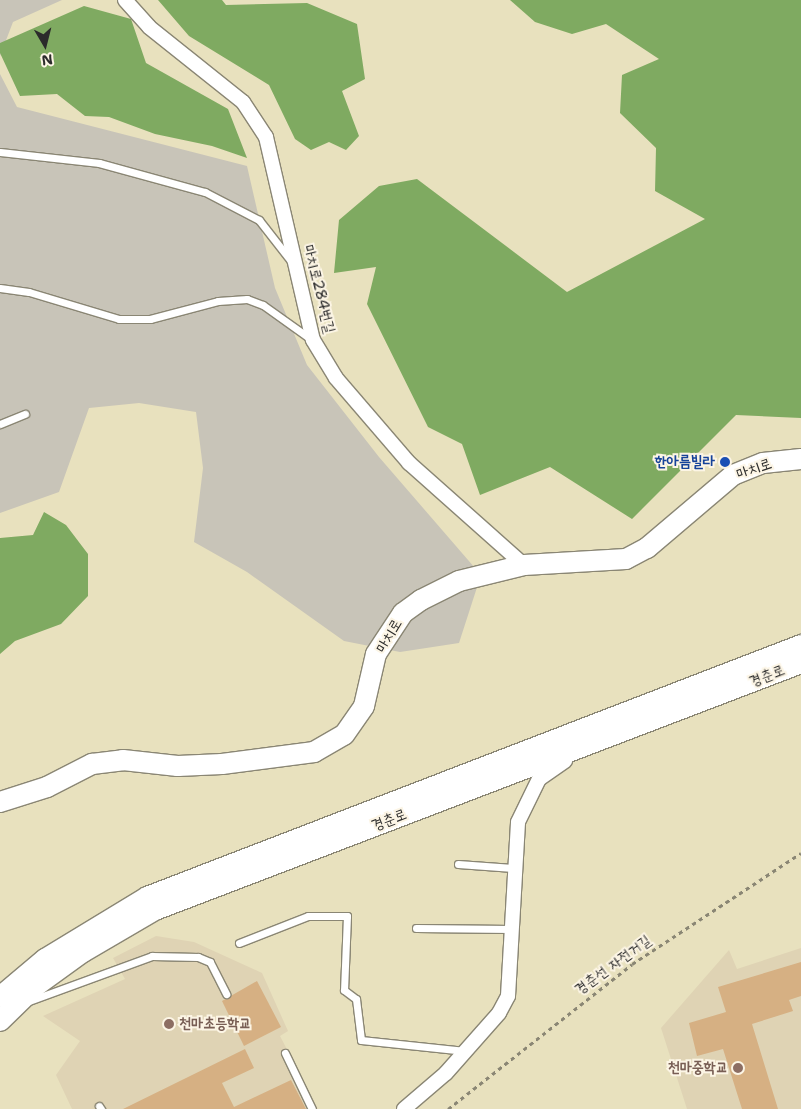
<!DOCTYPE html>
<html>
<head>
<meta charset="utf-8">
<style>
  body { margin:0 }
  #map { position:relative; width:801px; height:1109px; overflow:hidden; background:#e8e1be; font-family:"Shantell Sans","Poor Story",sans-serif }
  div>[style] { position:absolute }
  .built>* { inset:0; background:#dfd3b4 }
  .industrial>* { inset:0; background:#c8c4b8 }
  .forest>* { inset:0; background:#7faa61 }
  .building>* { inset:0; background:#d6b083 }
  .path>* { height:2.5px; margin-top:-1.25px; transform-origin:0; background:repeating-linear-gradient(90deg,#8a8674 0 4px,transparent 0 8px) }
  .roads { filter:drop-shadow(1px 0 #8a8674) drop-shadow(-1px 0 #8a8674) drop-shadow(0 1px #8a8674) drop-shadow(0 -1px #8a8674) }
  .lane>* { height:7px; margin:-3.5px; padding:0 3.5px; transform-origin:3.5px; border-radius:3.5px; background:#fff }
  .street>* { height:14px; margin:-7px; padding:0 7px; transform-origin:7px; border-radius:7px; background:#fff }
  .secondary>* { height:20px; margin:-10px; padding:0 10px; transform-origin:10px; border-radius:10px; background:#fff }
  .dots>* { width:14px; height:14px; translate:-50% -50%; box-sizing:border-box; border:2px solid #fcf5e5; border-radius:50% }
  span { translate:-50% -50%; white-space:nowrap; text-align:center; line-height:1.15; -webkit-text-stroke:4px #fcf5e5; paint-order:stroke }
  .street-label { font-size:15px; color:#2b2b2b }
  .transit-label { font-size:15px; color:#164399; font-weight:700 }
  .right { translate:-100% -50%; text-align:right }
  .education-label { font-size:15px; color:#785e54; font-weight:700 }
  .left { translate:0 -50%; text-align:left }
  .north { position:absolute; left:20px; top:20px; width:50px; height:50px; -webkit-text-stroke:4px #fcf5e5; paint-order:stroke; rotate:172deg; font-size:14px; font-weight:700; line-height:20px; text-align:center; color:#2b2b2b }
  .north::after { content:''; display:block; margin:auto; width:18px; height:22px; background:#2b2b2b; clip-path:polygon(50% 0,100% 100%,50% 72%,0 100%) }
</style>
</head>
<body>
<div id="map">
  <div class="built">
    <i style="clip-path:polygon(156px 936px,194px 942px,262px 973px,288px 1031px,280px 1036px,318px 1109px,72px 1109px,56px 1075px,80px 1041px,43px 1016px,125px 979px,113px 958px)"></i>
    <i style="clip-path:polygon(801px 948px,801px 1109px,687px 1109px,661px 1028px,729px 950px,737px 969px)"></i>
  </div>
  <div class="industrial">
    <i style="clip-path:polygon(0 0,62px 0,13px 22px,0 56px)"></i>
    <i style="clip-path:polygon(0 74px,17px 107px,247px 166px,275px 288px,307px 365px,379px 457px,481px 575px,459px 643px,400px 652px,344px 641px,247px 572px,194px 542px,203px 468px,196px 412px,139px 403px,89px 408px,59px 492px,0 513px)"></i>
  </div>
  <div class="forest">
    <i style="clip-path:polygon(158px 0,222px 0,226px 5px,307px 3px,357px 24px,365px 79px,342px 91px,359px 136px,346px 150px,329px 142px,311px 150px,295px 139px,269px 85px,189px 36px)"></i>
    <i style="clip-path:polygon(510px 0,801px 0,801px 418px,736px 415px,632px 519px,550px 467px,480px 495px,462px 444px,428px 427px,367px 304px,376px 267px,334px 273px,339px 220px,379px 186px,417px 179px,567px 292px,705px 219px,655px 191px,656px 148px,620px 113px,622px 75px,659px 59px,606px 24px,572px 34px,535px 22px)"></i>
    <i style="clip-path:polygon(84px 6px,131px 19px,146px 63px,228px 109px,247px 158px,212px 146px,155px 134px,109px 117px,85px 116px,57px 94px,20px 96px,0 53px,0 43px)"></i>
    <i style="clip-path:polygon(44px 512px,66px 525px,88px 554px,88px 596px,61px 624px,15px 641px,0 654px,0 538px,33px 535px)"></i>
  </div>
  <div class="building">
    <i style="clip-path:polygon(801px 962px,801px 996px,789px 1000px,793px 1011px,752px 1024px,778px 1109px,742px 1109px,723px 1049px,697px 1056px,689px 1023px,726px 1012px,718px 987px)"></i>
    <i style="clip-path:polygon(257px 981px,281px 1027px,244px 1046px,222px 1001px)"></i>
    <i style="clip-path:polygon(245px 1049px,254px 1068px,222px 1083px,234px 1107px,291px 1080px,306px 1109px,123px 1109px)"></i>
  </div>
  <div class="path">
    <i style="left:448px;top:1109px;width:234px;rotate:-38.2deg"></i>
    <i style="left:632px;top:964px;width:202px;rotate:-33.3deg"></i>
  </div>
  <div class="roads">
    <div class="lane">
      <i style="left:0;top:152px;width:100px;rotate:6.3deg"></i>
      <i style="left:99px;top:163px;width:110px;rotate:15.3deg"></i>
      <i style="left:205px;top:192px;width:61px;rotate:27.4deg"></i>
      <i style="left:259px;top:220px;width:52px;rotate:52deg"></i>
      <i style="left:0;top:288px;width:29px;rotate:8deg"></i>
      <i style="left:29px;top:292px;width:94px;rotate:16.7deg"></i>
      <i style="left:119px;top:319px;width:31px"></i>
      <i style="left:150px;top:319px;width:70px;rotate:-14.8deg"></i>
      <i style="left:218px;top:301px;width:29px;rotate:-4deg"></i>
      <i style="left:247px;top:299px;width:17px;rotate:21deg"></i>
      <i style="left:263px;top:305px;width:60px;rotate:35.5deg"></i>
      <i style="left:0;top:424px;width:27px;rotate:-22deg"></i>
      <i style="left:458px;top:864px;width:55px;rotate:4.2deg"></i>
      <i style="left:416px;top:928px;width:95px;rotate:0.6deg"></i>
      <i style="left:239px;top:943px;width:74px;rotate:-21.4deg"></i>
      <i style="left:308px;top:916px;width:39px"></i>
      <i style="left:347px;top:916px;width:74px;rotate:92.3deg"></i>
      <i style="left:344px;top:990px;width:15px;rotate:37deg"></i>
      <i style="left:356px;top:999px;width:41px;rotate:83deg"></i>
      <i style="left:361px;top:1040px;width:105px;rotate:6deg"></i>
      <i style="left:29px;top:1001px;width:131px;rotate:-20.1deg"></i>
      <i style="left:152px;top:956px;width:46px;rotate:1.2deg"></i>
      <i style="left:198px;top:957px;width:13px;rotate:23deg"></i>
      <i style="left:210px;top:962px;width:36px;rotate:63deg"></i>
      <i style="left:285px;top:1053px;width:62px;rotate:64.3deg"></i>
      <i style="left:99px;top:1106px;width:4px;rotate:56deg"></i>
    </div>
    <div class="street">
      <i style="left:125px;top:0;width:36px;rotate:48deg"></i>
      <i style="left:149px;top:27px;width:120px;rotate:38.6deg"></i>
      <i style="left:243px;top:102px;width:42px;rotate:56.7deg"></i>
      <i style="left:266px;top:137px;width:208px;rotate:77deg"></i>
      <i style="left:313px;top:340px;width:44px;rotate:58.8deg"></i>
      <i style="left:336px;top:378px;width:112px;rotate:49.3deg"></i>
      <i style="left:409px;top:463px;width:154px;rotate:41.6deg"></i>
      <i style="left:404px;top:1109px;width:55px;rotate:-40.6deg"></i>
      <i style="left:446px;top:1073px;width:80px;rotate:-48.5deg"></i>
      <i style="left:499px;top:1013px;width:19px;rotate:-62deg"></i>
      <i style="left:508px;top:996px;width:174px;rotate:-86.7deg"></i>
      <i style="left:518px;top:822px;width:48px;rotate:-64deg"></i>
      <i style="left:539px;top:779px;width:32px;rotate:-35deg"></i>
    </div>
    <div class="secondary">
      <i style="left:0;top:802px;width:49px;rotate:-17.7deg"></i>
      <i style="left:47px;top:787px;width:51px;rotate:-27.1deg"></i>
      <i style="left:92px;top:764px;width:31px;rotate:-7deg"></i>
      <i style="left:123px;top:760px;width:55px;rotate:6.2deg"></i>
      <i style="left:178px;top:766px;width:44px;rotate:-2.6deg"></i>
      <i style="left:222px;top:764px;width:93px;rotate:-7.4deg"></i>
      <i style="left:314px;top:752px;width:34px;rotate:-30deg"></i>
      <i style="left:344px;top:735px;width:35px;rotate:-55deg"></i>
      <i style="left:364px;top:706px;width:53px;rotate:-77deg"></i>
      <i style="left:376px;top:654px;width:49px;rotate:-56.6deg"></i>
      <i style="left:403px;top:613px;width:22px;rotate:-36deg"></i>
      <i style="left:421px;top:600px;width:42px;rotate:-26.6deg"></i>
      <i style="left:459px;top:581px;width:67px;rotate:-13.8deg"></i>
      <i style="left:524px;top:565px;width:102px;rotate:-3.4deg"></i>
      <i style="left:626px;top:559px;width:24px;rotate:-28deg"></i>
      <i style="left:647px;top:548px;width:113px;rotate:-40.3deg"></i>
      <i style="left:733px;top:475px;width:32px;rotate:-22deg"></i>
      <i style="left:763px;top:463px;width:38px;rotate:-6deg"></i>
      <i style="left:0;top:997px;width:59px;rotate:-40.2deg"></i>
      <i style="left:45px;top:959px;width:119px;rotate:-31.3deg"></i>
      <i style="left:147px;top:897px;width:701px;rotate:-21.07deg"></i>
      <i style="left:0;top:1021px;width:50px;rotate:-44.2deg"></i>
      <i style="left:36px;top:986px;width:58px;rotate:-35.9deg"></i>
      <i style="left:83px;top:952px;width:83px;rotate:-30.3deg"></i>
      <i style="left:155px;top:910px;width:692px;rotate:-20.92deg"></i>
    </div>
  </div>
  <div class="dots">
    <i style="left:725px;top:462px;background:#1a4fb4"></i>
    <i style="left:169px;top:1024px;background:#8d6e63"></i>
    <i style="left:738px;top:1068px;background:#8d6e63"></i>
  </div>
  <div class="street-label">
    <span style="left:319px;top:289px;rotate:76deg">마치로284번길</span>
    <span style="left:754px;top:469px;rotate:-19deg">마치로</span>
    <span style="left:389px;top:636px;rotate:-59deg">마치로</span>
    <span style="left:767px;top:676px;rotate:-21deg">경춘로</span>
    <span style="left:389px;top:820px;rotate:-21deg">경춘로</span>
    <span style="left:613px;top:965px;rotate:-36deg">경춘선 자전거길</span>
  </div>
  <div class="transit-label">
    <span class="right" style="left:715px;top:462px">한아름빌라</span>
  </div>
  <div class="education-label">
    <span class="left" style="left:179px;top:1024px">천마초등학교</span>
    <span class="right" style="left:728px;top:1068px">천마중학교</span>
  </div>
  <div class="north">N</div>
</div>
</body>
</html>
